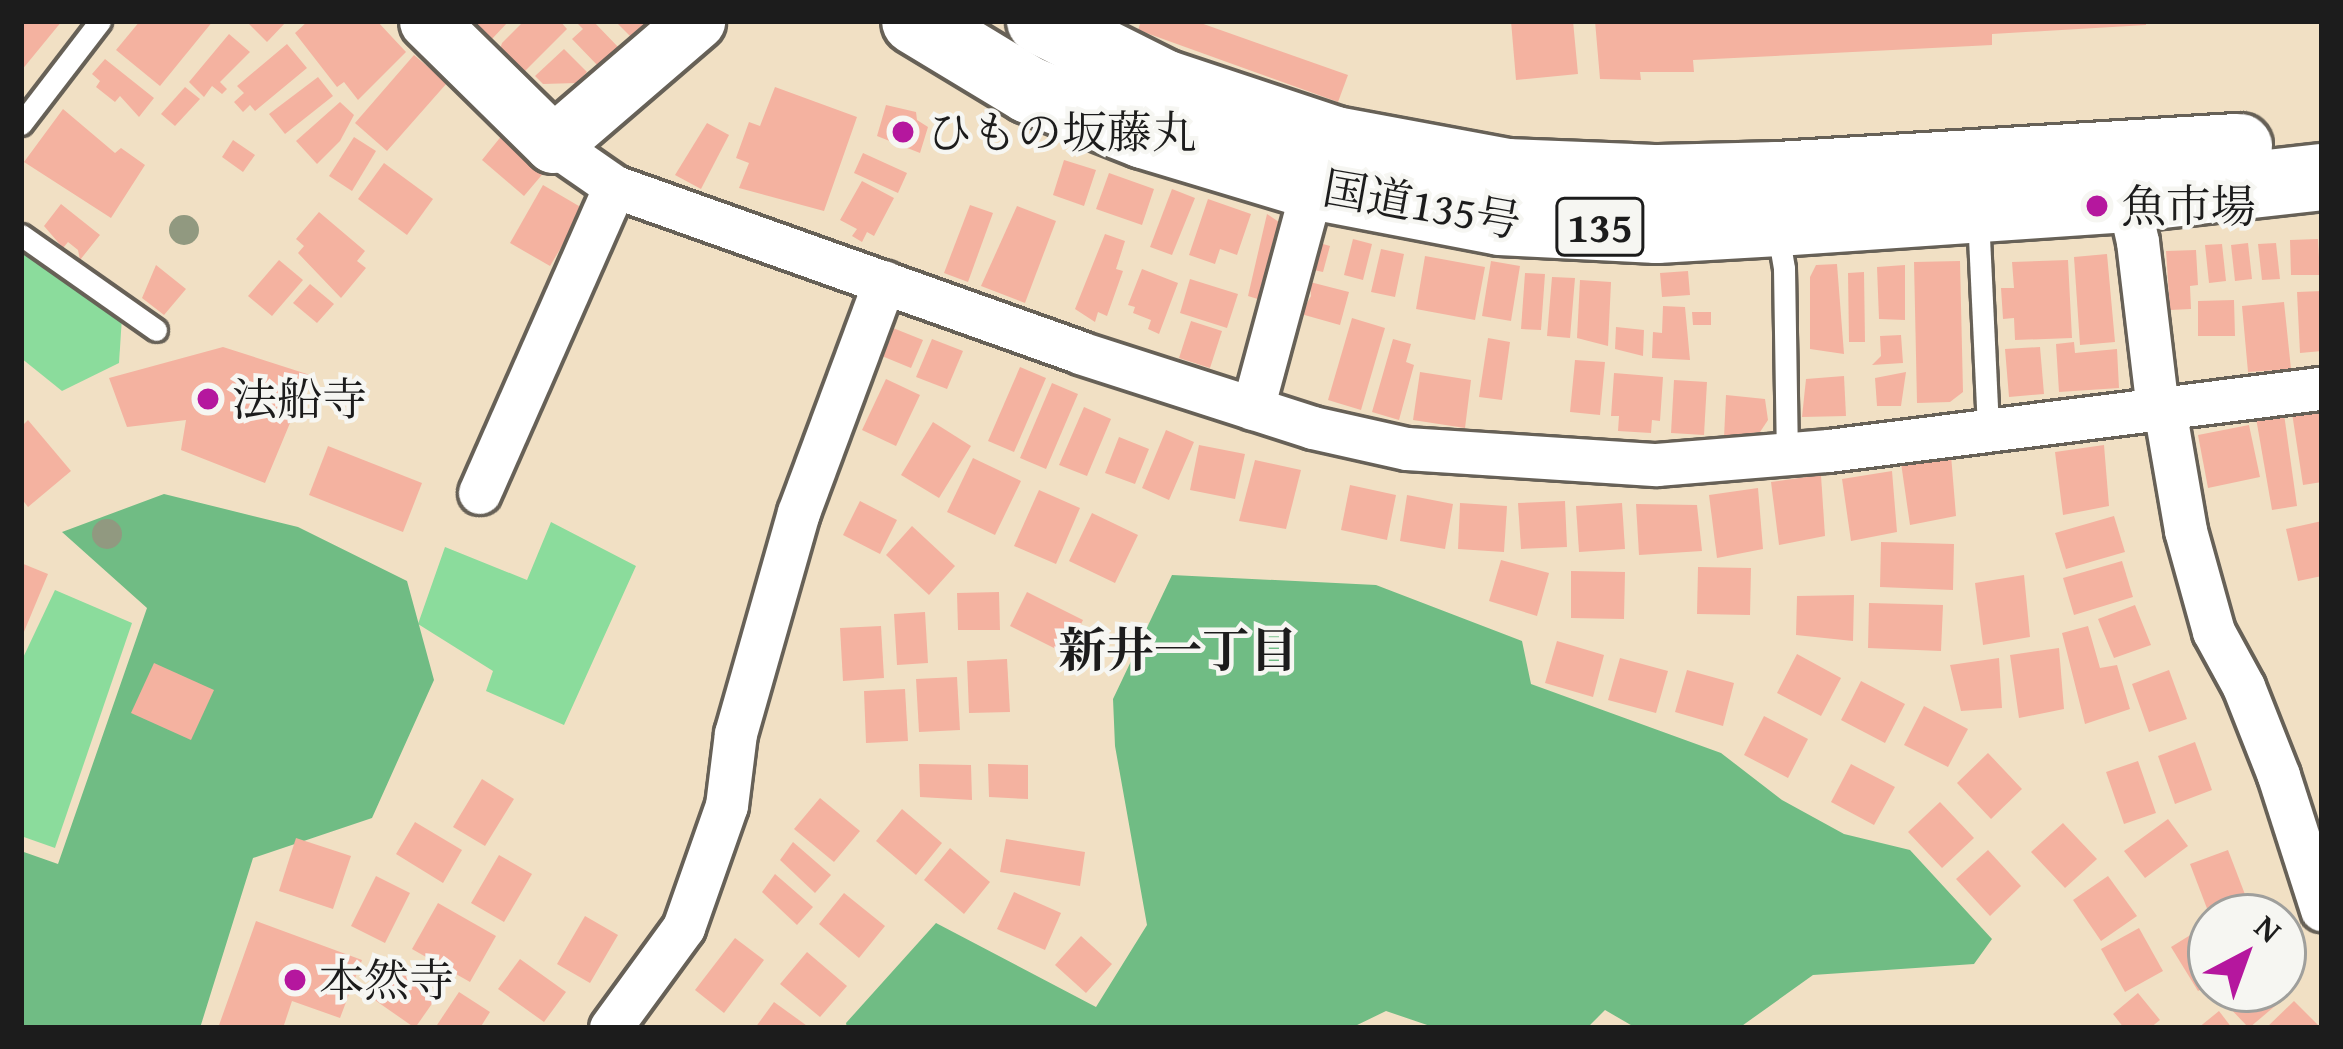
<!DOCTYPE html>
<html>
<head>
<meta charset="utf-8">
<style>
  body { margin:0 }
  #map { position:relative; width:2343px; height:1049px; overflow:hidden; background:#f1e0c4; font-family:"Gentium Book Plus","Noto Serif JP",serif }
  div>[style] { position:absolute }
  .green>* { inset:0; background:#8bdc9c }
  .forest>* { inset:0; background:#70bc84 }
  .building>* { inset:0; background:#f4b2a0 }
  .roads { filter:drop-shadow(3px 0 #676157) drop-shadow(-3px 0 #676157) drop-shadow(0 3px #676157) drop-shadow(0 -3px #676157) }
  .lane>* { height:21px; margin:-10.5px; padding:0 10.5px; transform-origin:10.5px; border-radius:10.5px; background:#fff }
  .street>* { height:42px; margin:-21px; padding:0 21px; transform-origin:21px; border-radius:21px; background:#fff }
  .secondary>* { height:57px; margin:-28.5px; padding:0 28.5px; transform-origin:28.5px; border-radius:28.5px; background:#fff }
  .highway>* { height:66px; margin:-33px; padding:0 33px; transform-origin:33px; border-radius:33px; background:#fff }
  .trees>* { width:30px; height:30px; margin:-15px; border-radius:50%; background:#919980 }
  .dots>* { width:33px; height:33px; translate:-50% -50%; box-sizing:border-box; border:6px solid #f6f6f2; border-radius:50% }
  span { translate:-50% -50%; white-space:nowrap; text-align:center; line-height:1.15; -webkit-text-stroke:9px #f6f6f2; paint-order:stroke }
  .shield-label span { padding:3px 9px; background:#f6f6f2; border:3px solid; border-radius:9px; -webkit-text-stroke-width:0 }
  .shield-label { font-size:42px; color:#1c1c1c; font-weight:700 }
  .poi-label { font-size:45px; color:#1c1c1c }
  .left { translate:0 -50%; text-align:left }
  .street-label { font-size:45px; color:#1c1c1c }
  .neighbourhood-label { font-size:48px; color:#1c1c1c; font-weight:700 }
  .frame { position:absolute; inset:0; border:24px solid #1c1c1c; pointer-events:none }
  .north { position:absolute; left:2187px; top:893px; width:120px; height:120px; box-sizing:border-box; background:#f6f6f2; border:3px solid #9f9f9c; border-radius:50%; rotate:41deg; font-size:33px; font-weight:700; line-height:48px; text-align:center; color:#1c1c1c }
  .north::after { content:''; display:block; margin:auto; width:42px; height:54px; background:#b5179e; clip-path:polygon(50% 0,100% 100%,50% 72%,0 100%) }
</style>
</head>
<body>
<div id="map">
  <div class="green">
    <i style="clip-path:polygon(21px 244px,122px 317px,119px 363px,62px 391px,21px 358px)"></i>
    <i style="clip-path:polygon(551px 522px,636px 566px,564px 725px,486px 691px,493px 671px,418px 624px,445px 547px,527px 580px)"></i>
    <i style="clip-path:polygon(55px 590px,132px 623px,55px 848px,21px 836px,21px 662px)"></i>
  </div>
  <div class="forest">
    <i style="clip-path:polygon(164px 494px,298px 527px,407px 581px,434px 680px,372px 818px,253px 858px,200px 1028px,21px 1028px,21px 851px,58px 864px,147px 608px,62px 532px)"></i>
    <i style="clip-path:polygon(1172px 575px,1376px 585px,1522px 641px,1531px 684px,1721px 753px,1782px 800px,1844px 834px,1910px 850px,1992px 939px,1974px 964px,1813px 975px,1739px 1028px,1636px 1028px,1605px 1010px,1587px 1028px,1436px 1028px,1386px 1011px,1351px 1028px,847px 1028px,846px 1023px,936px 923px,1096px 1007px,1147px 925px,1115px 746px,1113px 699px)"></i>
  </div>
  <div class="building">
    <i style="clip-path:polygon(21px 21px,62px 21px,21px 71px)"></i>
    <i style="clip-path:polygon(140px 21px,213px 21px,160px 86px,116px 50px)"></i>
    <i style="clip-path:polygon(246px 21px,287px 21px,267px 42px)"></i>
    <i style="clip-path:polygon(308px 21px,377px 21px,406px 52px,358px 100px,344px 82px,337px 87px,295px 33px)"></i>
    <i style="clip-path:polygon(469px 21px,509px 21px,490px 41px)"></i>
    <i style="clip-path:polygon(524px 21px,560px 21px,567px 29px,522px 74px,498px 55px,502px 43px)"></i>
    <i style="clip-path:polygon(575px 21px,593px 21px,620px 49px,600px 68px,572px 39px,583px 29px)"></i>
    <i style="clip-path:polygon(615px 21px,654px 21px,634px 40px)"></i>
    <i style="clip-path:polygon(1141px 21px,1195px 21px,1348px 75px,1338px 102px,1138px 30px)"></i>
    <i style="clip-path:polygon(1511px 21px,1573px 21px,1578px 74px,1516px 80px)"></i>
    <i style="clip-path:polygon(1595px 21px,2146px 21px,2146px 25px,1992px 34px,1992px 45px,1693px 60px,1694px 72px,1640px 72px,1641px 80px,1600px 79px)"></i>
    <i style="clip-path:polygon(229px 34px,250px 52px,220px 82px,227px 89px,222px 94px,212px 86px,204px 97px,189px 82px)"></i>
    <i style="clip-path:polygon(287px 44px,307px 68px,255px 111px,250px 105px,243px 112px,234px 102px,244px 93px,237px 86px)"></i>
    <i style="clip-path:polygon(564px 49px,587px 72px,577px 83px,543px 84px,535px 76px)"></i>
    <i style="clip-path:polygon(414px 55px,447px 83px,387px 151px,355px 123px)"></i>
    <i style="clip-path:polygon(105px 59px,154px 98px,139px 117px,120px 96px,115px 102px,96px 87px,100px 81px,92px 74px)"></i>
    <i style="clip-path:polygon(318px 77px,333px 96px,285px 134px,269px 114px)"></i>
    <i style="clip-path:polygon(185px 87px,200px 99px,175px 126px,161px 114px)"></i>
    <i style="clip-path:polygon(775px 87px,857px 117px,824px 211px,739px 188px,749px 163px,736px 158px,749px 122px,760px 126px)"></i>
    <i style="clip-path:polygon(340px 102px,354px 115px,340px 141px,317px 164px,296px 141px)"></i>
    <i style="clip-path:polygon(886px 105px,916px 112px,917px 120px,928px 127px,920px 153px,877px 136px)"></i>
    <i style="clip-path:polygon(63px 109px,115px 153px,121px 148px,145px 165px,111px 218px,24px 162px)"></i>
    <i style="clip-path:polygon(707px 123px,729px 135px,701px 189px,675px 175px)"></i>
    <i style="clip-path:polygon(503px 134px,546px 170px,524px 196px,482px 160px)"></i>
    <i style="clip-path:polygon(354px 137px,376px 151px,352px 191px,329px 176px)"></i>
    <i style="clip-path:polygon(233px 140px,255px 155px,243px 172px,222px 157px)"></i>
    <i style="clip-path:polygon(863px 153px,907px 173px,898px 193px,854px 173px)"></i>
    <i style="clip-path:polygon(1064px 160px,1096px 170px,1084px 206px,1053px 195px)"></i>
    <i style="clip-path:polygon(384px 163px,433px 199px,407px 235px,358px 199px)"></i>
    <i style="clip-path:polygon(1109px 173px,1154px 189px,1142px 225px,1096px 209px)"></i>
    <i style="clip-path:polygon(862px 181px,894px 198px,874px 236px,867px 232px,862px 242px,852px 236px,857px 229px,840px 220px)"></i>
    <i style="clip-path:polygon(543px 185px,584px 209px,550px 266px,510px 243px)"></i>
    <i style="clip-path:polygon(1172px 189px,1195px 198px,1172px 255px,1150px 247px)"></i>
    <i style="clip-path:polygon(1208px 199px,1251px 214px,1237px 255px,1220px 249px,1215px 264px,1189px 255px)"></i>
    <i style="clip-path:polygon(61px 204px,100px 235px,80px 260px,78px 250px,68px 242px,63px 248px,44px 226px)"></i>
    <i style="clip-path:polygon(970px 205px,993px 213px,968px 282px,944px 273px)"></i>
    <i style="clip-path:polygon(1017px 206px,1056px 221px,1025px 303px,981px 286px)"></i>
    <i style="clip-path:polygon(319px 212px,365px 251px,357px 261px,366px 268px,341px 298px,298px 253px,304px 246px,296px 239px)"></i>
    <i style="clip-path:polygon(1267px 214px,1285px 226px,1261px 300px,1248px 296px)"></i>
    <i style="clip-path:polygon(1105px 234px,1125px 241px,1116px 269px,1123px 271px,1107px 316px,1098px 312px,1095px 322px,1075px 309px)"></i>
    <i style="clip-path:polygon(1353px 239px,1372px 244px,1363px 280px,1344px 275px)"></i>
    <i style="clip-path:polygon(2318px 239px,2320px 275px,2291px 275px,2290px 240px)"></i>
    <i style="clip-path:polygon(1316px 242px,1330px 246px,1323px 272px,1309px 269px)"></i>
    <i style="clip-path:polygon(2248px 243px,2252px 279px,2235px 281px,2231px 245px)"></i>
    <i style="clip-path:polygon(2276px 243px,2280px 279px,2262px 280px,2258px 244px)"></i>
    <i style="clip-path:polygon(2222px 244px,2226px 281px,2209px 283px,2205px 245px)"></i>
    <i style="clip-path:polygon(1381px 249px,1404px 254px,1395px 297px,1371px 292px)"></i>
    <i style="clip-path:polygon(2196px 250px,2198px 285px,2190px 286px,2191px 309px,2170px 310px,2166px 251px)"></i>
    <i style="clip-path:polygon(2107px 254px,2115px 342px,2080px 345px,2074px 257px)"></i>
    <i style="clip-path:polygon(1425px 256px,1485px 267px,1475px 320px,1416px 309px)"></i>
    <i style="clip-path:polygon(279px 260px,303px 280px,272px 316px,248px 296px)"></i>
    <i style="clip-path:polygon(2068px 260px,2072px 338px,2015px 340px,2014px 318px,2003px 319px,2001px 288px,2014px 288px,2012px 262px)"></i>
    <i style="clip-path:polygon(1491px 261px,1520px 266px,1511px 321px,1482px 316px)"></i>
    <i style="clip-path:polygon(1960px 261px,1963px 392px,1950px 402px,1917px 403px,1914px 262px)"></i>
    <i style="clip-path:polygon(1837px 264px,1844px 354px,1810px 349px,1810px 277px,1816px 265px)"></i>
    <i style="clip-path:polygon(156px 265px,186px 289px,164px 315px,142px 298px)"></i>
    <i style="clip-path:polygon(1905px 265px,1905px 320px,1879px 319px,1877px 267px)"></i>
    <i style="clip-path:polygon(1142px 269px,1178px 283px,1159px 334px,1148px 329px,1151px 320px,1133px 313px,1135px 307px,1128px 305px)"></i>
    <i style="clip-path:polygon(1688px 271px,1690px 295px,1662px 297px,1660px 273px)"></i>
    <i style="clip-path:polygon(1864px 272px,1865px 342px,1849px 342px,1848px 273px)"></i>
    <i style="clip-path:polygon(1525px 273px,1545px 274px,1541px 330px,1521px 329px)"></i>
    <i style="clip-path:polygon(1552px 277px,1575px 278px,1570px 338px,1547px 336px)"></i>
    <i style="clip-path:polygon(1190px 279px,1238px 294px,1227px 328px,1180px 313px)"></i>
    <i style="clip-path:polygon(1580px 280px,1611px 282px,1608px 346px,1577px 338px)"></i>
    <i style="clip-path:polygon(1310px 282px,1349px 292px,1340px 325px,1301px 314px,1311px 296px)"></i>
    <i style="clip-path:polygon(310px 284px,334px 304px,317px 323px,293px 303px)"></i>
    <i style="clip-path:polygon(2322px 291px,2322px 351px,2300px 353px,2297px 292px)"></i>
    <i style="clip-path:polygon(2234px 300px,2235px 336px,2198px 336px,2198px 301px)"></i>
    <i style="clip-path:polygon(2284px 302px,2291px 369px,2248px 372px,2242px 306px)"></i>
    <i style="clip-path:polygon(1663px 306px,1685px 307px,1690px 360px,1652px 358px,1653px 332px,1662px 333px)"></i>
    <i style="clip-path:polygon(1692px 312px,1711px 312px,1711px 325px,1693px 325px)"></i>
    <i style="clip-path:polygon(1352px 318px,1385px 328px,1361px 410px,1328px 400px)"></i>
    <i style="clip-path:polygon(1191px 321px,1222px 331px,1210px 368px,1179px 358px)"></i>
    <i style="clip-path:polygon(888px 326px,923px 340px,911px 368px,877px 354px)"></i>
    <i style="clip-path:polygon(1616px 327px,1644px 330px,1643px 356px,1615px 349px)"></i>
    <i style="clip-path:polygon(1901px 335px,1903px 363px,1872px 365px,1881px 356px,1880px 336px)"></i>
    <i style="clip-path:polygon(1488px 338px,1510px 342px,1502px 400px,1479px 397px)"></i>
    <i style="clip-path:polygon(932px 339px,963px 351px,947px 389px,916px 377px)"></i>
    <i style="clip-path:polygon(1393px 339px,1411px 344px,1406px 362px,1414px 365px,1399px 420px,1372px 412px)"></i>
    <i style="clip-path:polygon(2074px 342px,2075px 353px,2117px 349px,2119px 388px,2059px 392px,2056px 344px)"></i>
    <i style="clip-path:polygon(223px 347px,310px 375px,265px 483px,181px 450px,186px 420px,127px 427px,109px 378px)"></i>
    <i style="clip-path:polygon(2040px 347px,2044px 394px,2009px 397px,2005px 349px)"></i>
    <i style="clip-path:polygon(1575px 360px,1605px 362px,1600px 415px,1570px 412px)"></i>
    <i style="clip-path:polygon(1020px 367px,1046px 378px,1014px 452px,988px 441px)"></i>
    <i style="clip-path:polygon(1420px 372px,1471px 380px,1465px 428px,1413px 420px)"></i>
    <i style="clip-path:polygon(1906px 372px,1901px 406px,1877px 406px,1875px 378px)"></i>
    <i style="clip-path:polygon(1614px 373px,1663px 377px,1660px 421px,1652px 420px,1651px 433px,1618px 431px,1619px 416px,1611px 416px)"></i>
    <i style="clip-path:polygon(1844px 376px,1846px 416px,1802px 417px,1806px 379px)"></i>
    <i style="clip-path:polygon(886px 379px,920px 395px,896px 446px,862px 430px)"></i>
    <i style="clip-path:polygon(1674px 380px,1707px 382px,1704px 435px,1671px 433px)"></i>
    <i style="clip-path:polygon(1052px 383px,1078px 394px,1046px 469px,1020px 458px)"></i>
    <i style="clip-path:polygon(1726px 395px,1765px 399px,1768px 420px,1760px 432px,1724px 438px)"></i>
    <i style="clip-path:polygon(1084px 407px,1111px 419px,1087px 476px,1059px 465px)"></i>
    <i style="clip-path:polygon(2322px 408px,2322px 482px,2303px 485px,2292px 413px)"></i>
    <i style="clip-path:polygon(2284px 414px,2297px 506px,2272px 510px,2256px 418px)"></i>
    <i style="clip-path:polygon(28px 420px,71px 471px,28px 507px,21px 498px,21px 427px)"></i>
    <i style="clip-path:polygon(933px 422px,971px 446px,939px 498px,901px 475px)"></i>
    <i style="clip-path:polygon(2249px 425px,2260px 477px,2208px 488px,2198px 435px)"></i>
    <i style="clip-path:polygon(1166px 430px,1194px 442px,1169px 500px,1142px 488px)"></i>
    <i style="clip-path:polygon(1119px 437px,1149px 449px,1135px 484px,1105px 473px)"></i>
    <i style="clip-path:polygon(1199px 445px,1245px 454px,1235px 499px,1190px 490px)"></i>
    <i style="clip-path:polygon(2104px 445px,2109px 506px,2063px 515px,2055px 452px)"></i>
    <i style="clip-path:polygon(328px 446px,422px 483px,403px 532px,309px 495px)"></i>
    <i style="clip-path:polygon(1951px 455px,1956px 516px,1910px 525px,1901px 463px)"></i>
    <i style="clip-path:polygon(973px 458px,1021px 481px,995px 535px,947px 512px)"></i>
    <i style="clip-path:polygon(1255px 460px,1301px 470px,1286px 529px,1239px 521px)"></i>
    <i style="clip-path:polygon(1892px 471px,1897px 532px,1851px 541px,1842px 479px)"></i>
    <i style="clip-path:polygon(1821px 475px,1825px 536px,1779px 545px,1771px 482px)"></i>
    <i style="clip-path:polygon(1350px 485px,1396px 495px,1387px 540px,1341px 530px)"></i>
    <i style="clip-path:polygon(1758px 488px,1763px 549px,1717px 558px,1709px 495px)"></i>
    <i style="clip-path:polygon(1039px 490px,1080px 508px,1056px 564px,1014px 546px)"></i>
    <i style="clip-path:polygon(1407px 495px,1453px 504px,1445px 549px,1400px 541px)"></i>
    <i style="clip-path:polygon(860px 501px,897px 520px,880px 554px,843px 535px)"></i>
    <i style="clip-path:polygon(1565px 501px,1567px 547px,1521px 549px,1518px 503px)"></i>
    <i style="clip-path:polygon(1460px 503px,1507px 506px,1504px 552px,1458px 549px)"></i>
    <i style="clip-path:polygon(1622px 503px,1625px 549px,1579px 552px,1576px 506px)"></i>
    <i style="clip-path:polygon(1636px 504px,1697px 505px,1702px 551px,1639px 555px)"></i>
    <i style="clip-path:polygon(1092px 513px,1138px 535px,1115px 583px,1069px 561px)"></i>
    <i style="clip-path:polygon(2114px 516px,2125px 552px,2066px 569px,2055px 533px)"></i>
    <i style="clip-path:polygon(2322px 521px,2322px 576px,2298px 581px,2286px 529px)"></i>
    <i style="clip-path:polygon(912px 526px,955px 566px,929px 595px,886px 555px)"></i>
    <i style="clip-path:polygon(1881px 542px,1954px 544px,1953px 590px,1880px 587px)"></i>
    <i style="clip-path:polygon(1501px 560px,1549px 573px,1537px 616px,1489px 601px)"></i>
    <i style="clip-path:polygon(2122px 561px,2133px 597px,2074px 615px,2063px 578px)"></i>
    <i style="clip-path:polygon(21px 563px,48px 574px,21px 639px)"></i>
    <i style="clip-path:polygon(1698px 567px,1751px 568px,1750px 615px,1697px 614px)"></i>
    <i style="clip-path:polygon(1571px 571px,1625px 572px,1624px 619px,1571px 618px)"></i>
    <i style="clip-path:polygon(2024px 575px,2030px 637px,1983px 645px,1975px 583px)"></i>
    <i style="clip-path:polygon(999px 592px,1000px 630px,958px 630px,957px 593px)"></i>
    <i style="clip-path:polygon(1027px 592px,1083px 620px,1066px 654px,1010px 626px)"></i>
    <i style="clip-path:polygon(1854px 595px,1853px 641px,1796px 635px,1797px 596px)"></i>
    <i style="clip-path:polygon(1869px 603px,1943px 605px,1941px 651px,1868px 648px)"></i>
    <i style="clip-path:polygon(2135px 605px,2151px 645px,2114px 658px,2098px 619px)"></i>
    <i style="clip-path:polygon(925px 612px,928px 663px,897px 665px,894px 614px)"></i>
    <i style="clip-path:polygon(881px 626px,884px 678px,843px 681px,840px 628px)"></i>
    <i style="clip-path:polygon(2088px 626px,2100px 668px,2117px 665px,2130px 709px,2085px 724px,2062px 633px)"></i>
    <i style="clip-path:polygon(1557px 641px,1604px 655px,1593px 697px,1545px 683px)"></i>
    <i style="clip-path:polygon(2059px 648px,2064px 709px,2019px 718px,2010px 655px)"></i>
    <i style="clip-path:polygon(1797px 654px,1841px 678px,1821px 716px,1777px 693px)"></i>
    <i style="clip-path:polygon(1620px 658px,1668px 671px,1656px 713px,1608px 700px)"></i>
    <i style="clip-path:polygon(1999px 658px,2002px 708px,1961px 711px,1950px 665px)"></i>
    <i style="clip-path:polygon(1007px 659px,1010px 712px,969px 713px,967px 661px)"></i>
    <i style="clip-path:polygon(154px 663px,214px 690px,191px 740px,131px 713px)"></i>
    <i style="clip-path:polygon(1687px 670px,1734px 683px,1723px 726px,1675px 712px)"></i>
    <i style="clip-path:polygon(2169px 670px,2187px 719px,2149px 732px,2132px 684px)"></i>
    <i style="clip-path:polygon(957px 677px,960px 730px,919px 732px,916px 679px)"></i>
    <i style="clip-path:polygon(1861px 681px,1905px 704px,1885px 743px,1841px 720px)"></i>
    <i style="clip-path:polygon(905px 689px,908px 741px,866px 743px,864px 691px)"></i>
    <i style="clip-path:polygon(1924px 706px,1968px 729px,1948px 767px,1904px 745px)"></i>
    <i style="clip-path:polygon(1764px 716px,1808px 739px,1788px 778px,1744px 755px)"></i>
    <i style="clip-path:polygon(2195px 742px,2212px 790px,2175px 804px,2158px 756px)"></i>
    <i style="clip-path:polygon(1988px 753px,2022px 789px,1991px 819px,1957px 783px)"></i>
    <i style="clip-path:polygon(2138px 761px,2156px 813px,2124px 824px,2106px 772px)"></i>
    <i style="clip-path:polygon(919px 764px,971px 765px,972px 800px,920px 797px)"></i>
    <i style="clip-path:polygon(988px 764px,1028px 765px,1028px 799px,989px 797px)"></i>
    <i style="clip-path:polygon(1851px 764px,1895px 787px,1874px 825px,1831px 802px)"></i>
    <i style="clip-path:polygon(482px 779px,514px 799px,485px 846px,453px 827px)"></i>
    <i style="clip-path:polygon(820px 798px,860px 831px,834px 862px,794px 829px)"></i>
    <i style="clip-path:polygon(1940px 802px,1974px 838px,1942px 868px,1908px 832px)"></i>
    <i style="clip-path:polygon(902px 809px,942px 843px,916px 875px,876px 841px)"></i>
    <i style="clip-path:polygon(2168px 819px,2188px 846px,2145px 878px,2124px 851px)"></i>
    <i style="clip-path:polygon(415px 822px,462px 850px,443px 883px,396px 854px)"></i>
    <i style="clip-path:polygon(2063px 823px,2097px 859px,2065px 888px,2031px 852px)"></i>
    <i style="clip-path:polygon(296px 838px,351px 856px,333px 909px,279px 891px)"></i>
    <i style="clip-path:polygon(1006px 839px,1085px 852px,1080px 886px,1000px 872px)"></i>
    <i style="clip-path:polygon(793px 842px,831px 875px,815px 893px,780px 860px)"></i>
    <i style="clip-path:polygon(950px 848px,990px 882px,964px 914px,924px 880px)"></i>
    <i style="clip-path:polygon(1988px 850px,2021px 886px,1990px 916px,1956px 879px)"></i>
    <i style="clip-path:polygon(2228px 850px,2246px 897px,2208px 911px,2190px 864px)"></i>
    <i style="clip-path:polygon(499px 855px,532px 874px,504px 922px,471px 903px)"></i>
    <i style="clip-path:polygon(775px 874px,813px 907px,797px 925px,762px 892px)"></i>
    <i style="clip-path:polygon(376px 876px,410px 893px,385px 943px,351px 926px)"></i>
    <i style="clip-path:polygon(2108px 876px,2137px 916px,2101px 941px,2073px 900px)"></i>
    <i style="clip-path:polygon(1014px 892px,1061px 913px,1045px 950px,997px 929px)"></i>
    <i style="clip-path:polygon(844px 893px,885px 926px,859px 958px,819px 924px)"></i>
    <i style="clip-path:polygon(438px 903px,496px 936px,470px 982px,412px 949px)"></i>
    <i style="clip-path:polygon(585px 916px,618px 935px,590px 983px,557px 964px)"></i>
    <i style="clip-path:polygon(256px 921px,362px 960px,340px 1018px,292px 1001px,283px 1028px,218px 1028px)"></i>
    <i style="clip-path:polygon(2205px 926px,2211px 936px,2211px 983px,2198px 991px,2171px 947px)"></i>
    <i style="clip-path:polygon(2139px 928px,2163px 971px,2125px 992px,2101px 949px)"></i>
    <i style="clip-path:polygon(1081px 936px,1112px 964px,1086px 993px,1055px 965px)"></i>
    <i style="clip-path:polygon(735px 938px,764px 960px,724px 1013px,695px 990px)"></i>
    <i style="clip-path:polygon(807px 952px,847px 986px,820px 1017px,780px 984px)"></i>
    <i style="clip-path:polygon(520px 959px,566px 992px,544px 1022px,498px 989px)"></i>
    <i style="clip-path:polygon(391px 965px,436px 998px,415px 1028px,369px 996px)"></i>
    <i style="clip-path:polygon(2237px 989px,2282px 989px,2288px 995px,2249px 1028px,2224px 1002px)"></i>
    <i style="clip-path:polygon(459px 992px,490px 1012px,480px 1028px,435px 1028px)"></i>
    <i style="clip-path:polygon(2138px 993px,2160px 1020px,2150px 1028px,2124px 1028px,2113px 1014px)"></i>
    <i style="clip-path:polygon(2294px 1001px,2321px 1028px,2266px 1028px)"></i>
    <i style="clip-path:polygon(774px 1002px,810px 1028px,755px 1028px)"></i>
    <i style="clip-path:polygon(2219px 1011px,2232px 1028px,2198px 1028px)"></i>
  </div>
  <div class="roads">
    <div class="lane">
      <i style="left:21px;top:124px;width:130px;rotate:-52.5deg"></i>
      <i style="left:1978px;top:216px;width:215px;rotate:87.3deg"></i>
      <i style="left:1777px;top:227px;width:42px;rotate:80.3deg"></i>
      <i style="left:1784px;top:268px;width:186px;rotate:89.1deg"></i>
      <i style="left:21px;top:235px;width:165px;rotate:35.1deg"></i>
    </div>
    <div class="street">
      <i style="left:553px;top:144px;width:75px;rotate:34.7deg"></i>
      <i style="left:615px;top:187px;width:494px;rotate:19.6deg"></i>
      <i style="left:1080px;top:353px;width:245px;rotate:17.8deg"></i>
      <i style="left:1313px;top:428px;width:96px;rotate:12.6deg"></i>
      <i style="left:1407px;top:449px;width:251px;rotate:3.7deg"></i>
      <i style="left:1657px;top:465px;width:173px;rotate:-4.7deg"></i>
      <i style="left:1829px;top:451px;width:497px;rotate:-7.2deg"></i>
      <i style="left:2124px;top:180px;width:64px;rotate:77.3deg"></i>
      <i style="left:2138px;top:242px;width:169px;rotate:83.2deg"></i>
      <i style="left:1253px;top:409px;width:231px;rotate:-74.9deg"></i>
      <i style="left:2165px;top:409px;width:124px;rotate:80.2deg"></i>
      <i style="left:2186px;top:531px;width:105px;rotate:74.5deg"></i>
      <i style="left:2214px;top:632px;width:63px;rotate:61.4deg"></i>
      <i style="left:2244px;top:687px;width:96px;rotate:68.5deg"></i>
      <i style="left:2279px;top:776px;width:141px;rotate:72.2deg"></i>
      <i style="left:480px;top:493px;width:334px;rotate:-66.2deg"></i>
      <i style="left:611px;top:1028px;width:124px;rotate:-53.9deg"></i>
      <i style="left:684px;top:928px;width:129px;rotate:-70.6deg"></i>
      <i style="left:727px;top:806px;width:73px;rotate:-82.9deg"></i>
      <i style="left:736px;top:734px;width:230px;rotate:-74.1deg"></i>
      <i style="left:799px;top:513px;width:246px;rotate:-69.6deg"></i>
    </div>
    <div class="secondary">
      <i style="left:428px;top:21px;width:175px;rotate:44.5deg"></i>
      <i style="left:553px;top:144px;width:189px;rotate:-40.7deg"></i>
    </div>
    <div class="highway">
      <i style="left:915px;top:21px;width:133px;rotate:31.2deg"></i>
      <i style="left:1029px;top:90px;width:123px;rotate:21.5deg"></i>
      <i style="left:1143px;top:135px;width:177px;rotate:16.7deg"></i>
      <i style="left:1313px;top:186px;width:190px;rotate:10.9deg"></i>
      <i style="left:1500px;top:222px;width:157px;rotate:2.9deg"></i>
      <i style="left:1657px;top:230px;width:120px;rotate:-3.3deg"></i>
      <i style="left:1777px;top:223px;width:350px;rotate:-3.9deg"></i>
      <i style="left:2126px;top:199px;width:197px;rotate:-6.4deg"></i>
      <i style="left:1040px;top:21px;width:139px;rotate:26.6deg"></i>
      <i style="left:1164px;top:83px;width:180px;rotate:18.4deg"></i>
      <i style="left:1335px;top:140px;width:175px;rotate:10.5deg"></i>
      <i style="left:1507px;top:172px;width:152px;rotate:2.3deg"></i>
      <i style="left:1659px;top:178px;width:119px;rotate:-1.4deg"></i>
      <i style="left:1778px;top:175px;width:462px;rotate:-3.5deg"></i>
    </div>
  </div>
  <div class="trees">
    <i style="left:184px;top:230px"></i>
    <i style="left:107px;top:534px"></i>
  </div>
  <div class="dots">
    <i style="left:903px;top:132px;background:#b5179e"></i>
    <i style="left:2097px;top:206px;background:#b5179e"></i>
    <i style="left:208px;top:399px;background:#b5179e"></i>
    <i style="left:295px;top:980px;background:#b5179e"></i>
  </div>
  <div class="shield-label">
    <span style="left:1600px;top:227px">135</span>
  </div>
  <div class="poi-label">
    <span class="left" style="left:927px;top:132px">ひもの坂藤丸</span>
    <span class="left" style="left:2121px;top:206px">魚市場</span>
    <span class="left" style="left:232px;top:399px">法船寺</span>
    <span class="left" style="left:319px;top:980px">本然寺</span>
  </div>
  <div class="street-label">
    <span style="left:1422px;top:204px;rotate:10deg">国道135号</span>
  </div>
  <div class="neighbourhood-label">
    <span style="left:1178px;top:650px">新井一丁目</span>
  </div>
  <div class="frame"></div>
  <div class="north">N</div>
</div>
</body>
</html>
